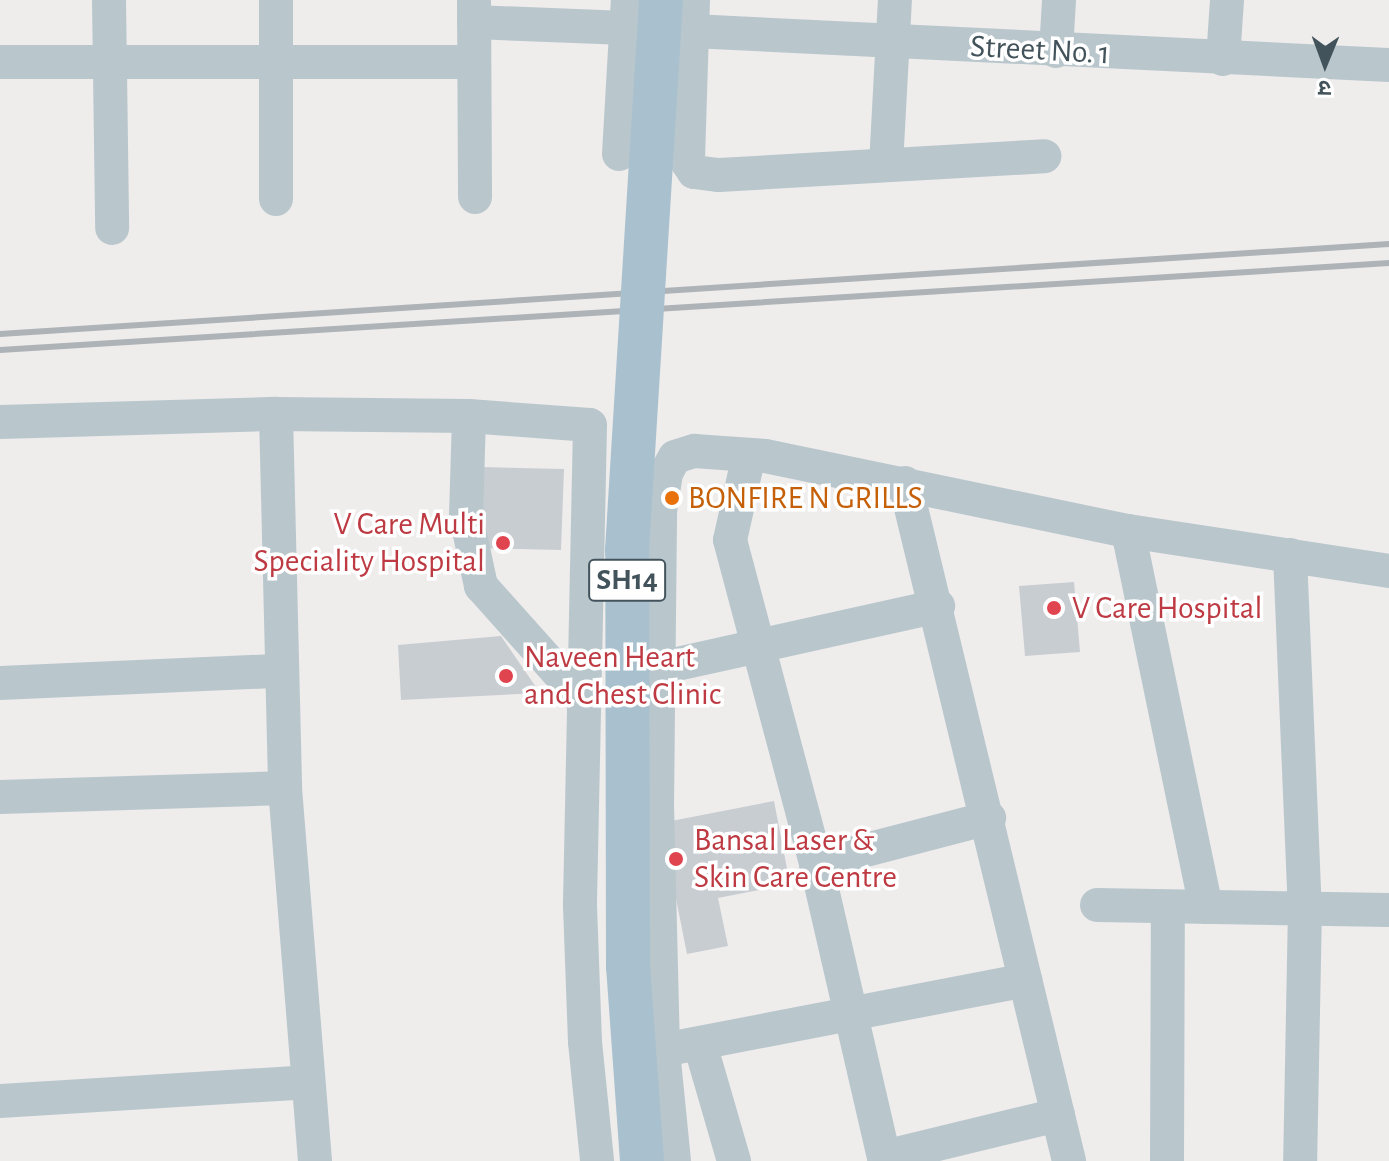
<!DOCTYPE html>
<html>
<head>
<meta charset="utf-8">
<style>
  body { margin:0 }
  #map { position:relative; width:1389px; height:1161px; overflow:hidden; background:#efecec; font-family:"Alegreya Sans","Noto Sans Devanagari",sans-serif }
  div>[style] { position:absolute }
  .building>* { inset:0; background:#c8cdd2 }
  .minor>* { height:34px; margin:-17px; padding:0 17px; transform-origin:17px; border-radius:17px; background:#b9c7cd }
  .rail>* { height:6px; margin:-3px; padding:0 3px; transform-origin:3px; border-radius:3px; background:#adb3b7 }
  .major-bridge>* { height:44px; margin:-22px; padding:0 22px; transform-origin:22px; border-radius:22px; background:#a9c1ce }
  .dots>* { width:22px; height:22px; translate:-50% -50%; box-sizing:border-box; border:4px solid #fff; border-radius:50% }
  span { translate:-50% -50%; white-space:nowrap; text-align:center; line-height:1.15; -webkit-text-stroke:7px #fff; paint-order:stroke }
  .shield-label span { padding:2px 6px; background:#fff; border:2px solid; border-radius:6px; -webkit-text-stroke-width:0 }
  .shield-label { font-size:30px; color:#43535b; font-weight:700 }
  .street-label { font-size:32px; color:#43535b }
  .food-label { font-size:32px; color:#c56008 }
  .left { translate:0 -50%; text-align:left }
  .health-label { font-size:32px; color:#be3a42 }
  .right { translate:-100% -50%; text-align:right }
  .north { position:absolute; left:1285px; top:24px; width:80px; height:80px; -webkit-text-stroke:6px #fff; paint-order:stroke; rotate:181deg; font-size:22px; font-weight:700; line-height:32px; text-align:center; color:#43535b }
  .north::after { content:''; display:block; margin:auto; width:28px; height:36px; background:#43535b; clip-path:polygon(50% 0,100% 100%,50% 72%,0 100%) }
</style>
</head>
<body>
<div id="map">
  <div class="building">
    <i style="clip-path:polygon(481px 467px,564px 469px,561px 550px,479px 548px)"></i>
    <i style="clip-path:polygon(1074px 582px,1080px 652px,1025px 656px,1019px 586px)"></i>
    <i style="clip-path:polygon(501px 636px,540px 693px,401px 700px,398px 645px)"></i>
    <i style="clip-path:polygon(774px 801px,790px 884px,718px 898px,728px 946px,687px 954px,661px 823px)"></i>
  </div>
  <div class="minor">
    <i style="left:109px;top:0;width:228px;rotate:89.2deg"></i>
    <i style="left:474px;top:0;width:197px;rotate:89.7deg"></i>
    <i style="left:693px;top:0;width:163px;rotate:91.8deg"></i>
    <i style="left:688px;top:163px;width:11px;rotate:56deg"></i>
    <i style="left:694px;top:172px;width:25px;rotate:7deg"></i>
    <i style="left:719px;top:175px;width:326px;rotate:-3.3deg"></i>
    <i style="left:474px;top:22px;width:152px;rotate:2.3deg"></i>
    <i style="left:692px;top:31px;width:698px;rotate:2.79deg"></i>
    <i style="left:1056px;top:51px;width:51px;rotate:-86.6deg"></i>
    <i style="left:1223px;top:59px;width:59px;rotate:-86.1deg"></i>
    <i style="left:0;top:62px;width:474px"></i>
    <i style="left:619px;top:154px;width:154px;rotate:-86.7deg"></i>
    <i style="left:886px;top:165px;width:165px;rotate:-86.9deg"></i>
    <i style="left:276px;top:199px;width:199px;rotate:-90deg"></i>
    <i style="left:276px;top:414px;width:374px;rotate:88.6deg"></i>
    <i style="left:285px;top:788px;width:374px;rotate:85.4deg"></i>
    <i style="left:469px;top:416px;width:100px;rotate:91.7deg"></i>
    <i style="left:466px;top:516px;width:72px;rotate:77.9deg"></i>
    <i style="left:481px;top:586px;width:154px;rotate:48.2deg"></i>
    <i style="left:0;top:422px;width:276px;rotate:-1.7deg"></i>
    <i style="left:276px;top:414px;width:193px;rotate:0.6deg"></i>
    <i style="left:469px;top:416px;width:121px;rotate:4.3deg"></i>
    <i style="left:590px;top:425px;width:481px;rotate:91.2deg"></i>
    <i style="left:580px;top:906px;width:136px;rotate:87.9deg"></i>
    <i style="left:585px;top:1042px;width:120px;rotate:84.2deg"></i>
    <i style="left:749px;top:455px;width:87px;rotate:102.6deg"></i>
    <i style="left:730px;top:540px;width:334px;rotate:75.1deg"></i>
    <i style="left:816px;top:863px;width:306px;rotate:77deg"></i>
    <i style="left:905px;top:483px;width:698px;rotate:76.4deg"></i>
    <i style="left:1128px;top:531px;width:384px;rotate:78.3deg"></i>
    <i style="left:1290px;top:555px;width:353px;rotate:87.6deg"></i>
    <i style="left:1305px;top:908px;width:253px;rotate:91.1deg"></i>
    <i style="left:659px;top:668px;width:286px;rotate:-12.5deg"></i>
    <i style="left:0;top:683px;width:280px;rotate:-2.5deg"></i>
    <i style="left:0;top:797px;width:285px;rotate:-1.8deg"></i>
    <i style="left:816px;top:863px;width:179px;rotate:-14.6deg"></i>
    <i style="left:1097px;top:905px;width:292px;rotate:1deg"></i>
    <i style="left:700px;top:1044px;width:122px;rotate:73.8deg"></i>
    <i style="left:663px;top:1050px;width:369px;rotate:-10.9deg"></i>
    <i style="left:0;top:1101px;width:308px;rotate:-3.5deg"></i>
    <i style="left:884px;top:1157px;width:179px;rotate:-13.6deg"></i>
    <i style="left:674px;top:1161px;width:112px;rotate:-95.7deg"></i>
    <i style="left:663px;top:1050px;width:243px;rotate:-91.4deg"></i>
    <i style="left:657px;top:807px;width:296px;rotate:-89.4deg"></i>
    <i style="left:660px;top:511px;width:38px;rotate:-81deg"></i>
    <i style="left:666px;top:473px;width:18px;rotate:-61deg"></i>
    <i style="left:675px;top:457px;width:20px;rotate:-18deg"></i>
    <i style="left:694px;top:451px;width:71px;rotate:4deg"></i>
    <i style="left:765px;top:456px;width:371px;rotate:11.7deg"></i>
    <i style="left:1128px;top:531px;width:264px;rotate:8.7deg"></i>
    <i style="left:1167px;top:1161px;width:254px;rotate:-89.8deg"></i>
  </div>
  <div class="rail">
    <i style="left:0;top:334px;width:1392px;rotate:-3.71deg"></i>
    <i style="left:0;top:350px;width:1392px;rotate:-3.58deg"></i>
  </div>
  <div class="major-bridge">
    <i style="left:642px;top:1161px;width:195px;rotate:-94.1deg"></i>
    <i style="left:628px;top:967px;width:417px;rotate:-90.1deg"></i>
    <i style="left:627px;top:550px;width:551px;rotate:-86.46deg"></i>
  </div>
  <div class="dots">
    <i style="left:672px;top:498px;background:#e8710a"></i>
    <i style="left:503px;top:543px;background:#e0444e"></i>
    <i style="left:1054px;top:608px;background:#e0444e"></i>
    <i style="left:506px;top:676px;background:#e0444e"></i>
    <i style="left:676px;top:859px;background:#e0444e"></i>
  </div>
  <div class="shield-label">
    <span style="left:627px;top:580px">SH14</span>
  </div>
  <div class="street-label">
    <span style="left:1040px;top:50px;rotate:3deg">Street No. 1</span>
  </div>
  <div class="food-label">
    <span class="left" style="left:688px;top:498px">BONFIRE N GRILLS</span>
  </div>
  <div class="health-label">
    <span class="right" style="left:485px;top:543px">V Care Multi<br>Speciality Hospital</span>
    <span class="left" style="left:1072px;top:608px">V Care Hospital</span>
    <span class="left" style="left:524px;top:676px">Naveen Heart<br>and Chest Clinic</span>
    <span class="left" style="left:694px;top:859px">Bansal Laser &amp;<br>Skin Care Centre</span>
  </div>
  <div class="north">उ</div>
</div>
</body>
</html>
